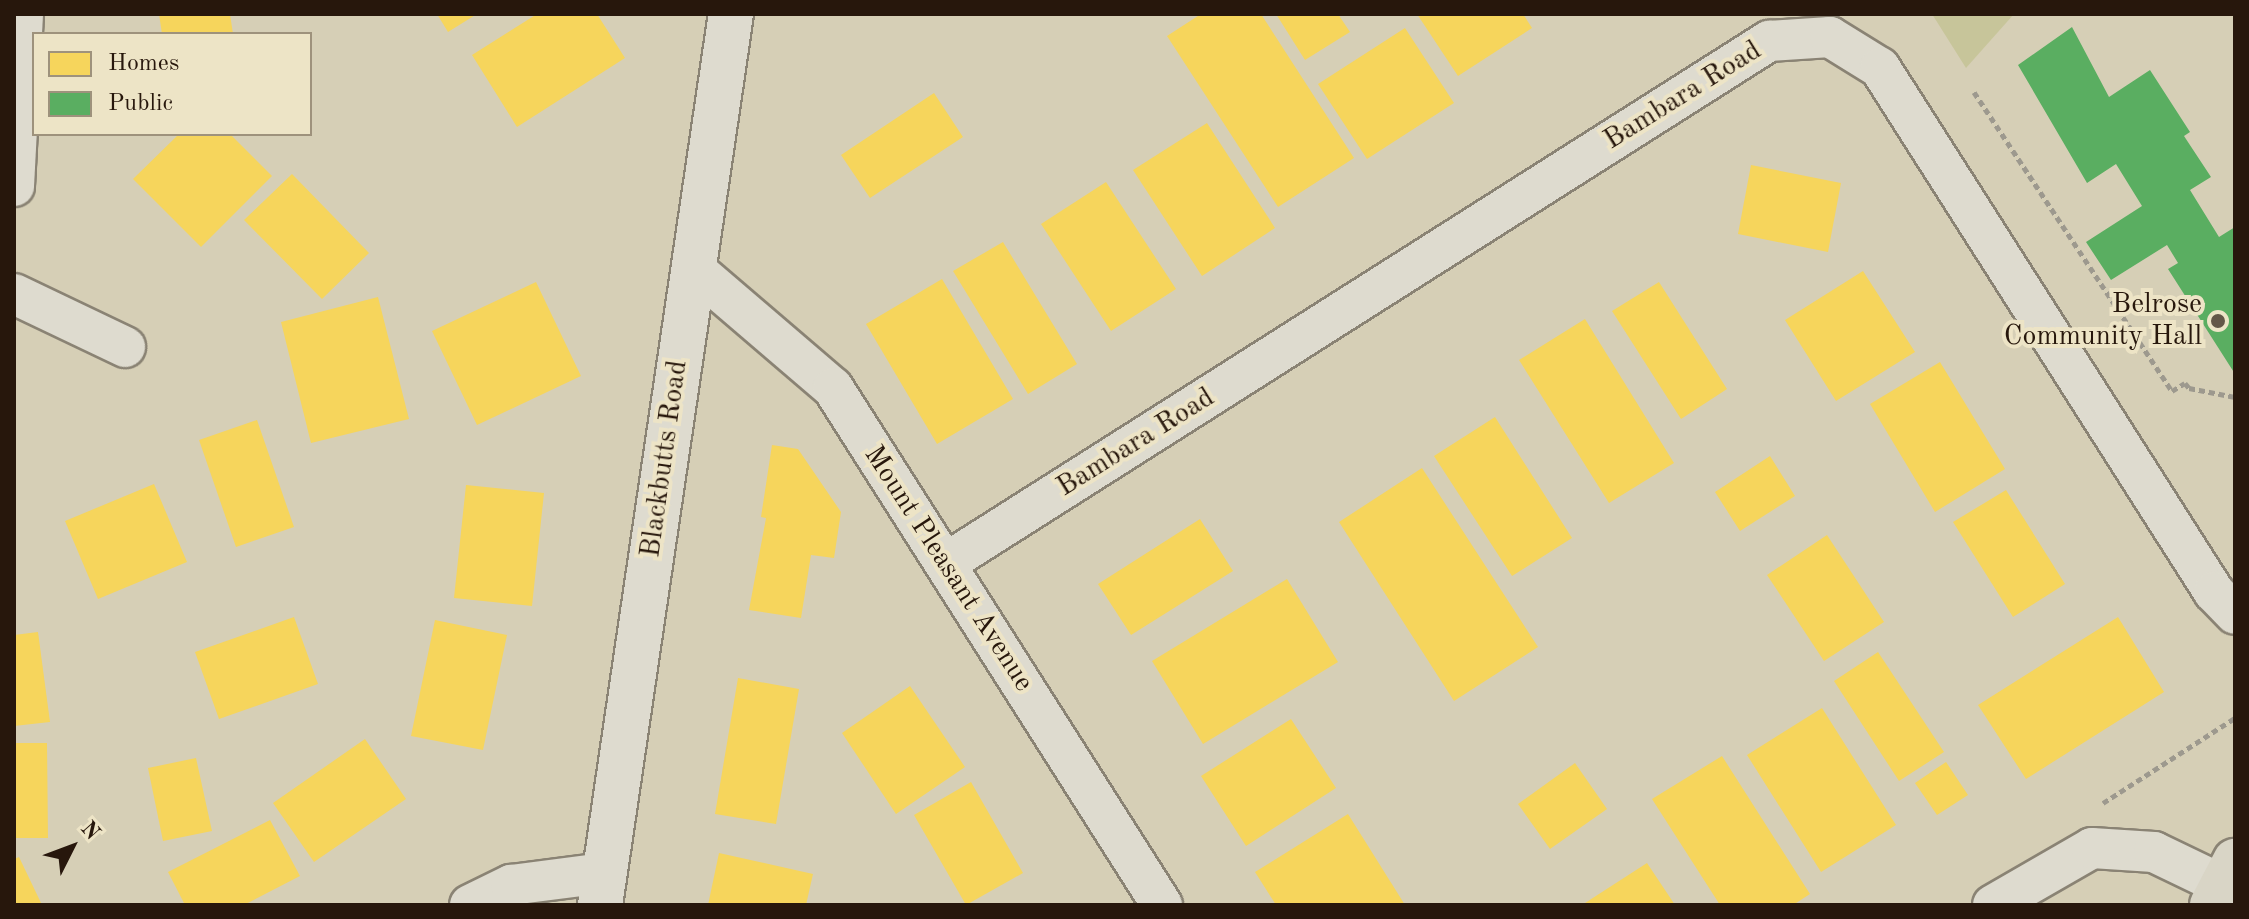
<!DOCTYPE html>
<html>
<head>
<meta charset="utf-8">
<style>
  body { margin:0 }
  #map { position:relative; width:2249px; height:919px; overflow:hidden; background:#d6cfb6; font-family:"Old Standard TT",serif }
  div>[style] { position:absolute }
  .green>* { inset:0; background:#c7c59a }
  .homes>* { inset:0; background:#f6d55c }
  .public>* { inset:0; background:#5aae61 }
  .path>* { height:5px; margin-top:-2.5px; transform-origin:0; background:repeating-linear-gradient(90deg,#9d998e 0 6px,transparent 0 10px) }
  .roads { filter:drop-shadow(2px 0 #8a8374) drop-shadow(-2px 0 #8a8374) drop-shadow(0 2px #8a8374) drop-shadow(0 -2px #8a8374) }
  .street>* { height:40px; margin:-20px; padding:0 20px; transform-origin:20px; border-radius:20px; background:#dedbcf }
  .secondary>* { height:44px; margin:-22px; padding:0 22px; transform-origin:22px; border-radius:22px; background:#dedbcf }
  .primary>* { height:44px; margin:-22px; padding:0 22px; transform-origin:22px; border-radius:22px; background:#d9d5c6 }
  .dots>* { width:22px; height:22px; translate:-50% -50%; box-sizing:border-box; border:4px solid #ede4c6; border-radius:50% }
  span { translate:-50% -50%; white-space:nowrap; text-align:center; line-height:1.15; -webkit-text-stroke:8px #ede4c6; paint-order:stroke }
  .street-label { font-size:28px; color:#27170c }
  .poi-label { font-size:28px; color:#27170c }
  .right { translate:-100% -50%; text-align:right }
  .frame { position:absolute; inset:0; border:16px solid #27170c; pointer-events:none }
  .legend { position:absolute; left:32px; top:32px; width:280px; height:104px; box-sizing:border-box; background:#ede4c6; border:2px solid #9e927c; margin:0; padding:10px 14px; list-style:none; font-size:24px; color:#27170c }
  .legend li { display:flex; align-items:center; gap:16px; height:40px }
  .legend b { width:40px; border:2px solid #9e927c }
  .north { position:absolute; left:32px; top:807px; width:80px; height:80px; -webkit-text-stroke:6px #ede4c6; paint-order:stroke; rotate:48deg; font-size:22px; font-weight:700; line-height:32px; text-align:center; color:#27170c }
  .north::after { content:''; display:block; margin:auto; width:28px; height:36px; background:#27170c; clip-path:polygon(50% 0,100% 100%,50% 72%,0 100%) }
</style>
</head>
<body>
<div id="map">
  <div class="green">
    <i style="clip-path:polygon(1932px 14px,2014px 14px,1966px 68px)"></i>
  </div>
  <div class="homes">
    <i style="clip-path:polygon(159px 14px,230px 14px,233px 34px,162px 34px)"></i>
    <i style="clip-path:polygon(437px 14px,477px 14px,448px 32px)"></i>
    <i style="clip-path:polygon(537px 14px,597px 14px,625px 58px,517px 127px,472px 55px)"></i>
    <i style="clip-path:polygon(1201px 14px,1261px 14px,1354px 158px,1278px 207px,1167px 36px)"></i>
    <i style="clip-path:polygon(1276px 14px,1338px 14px,1350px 32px,1305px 60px)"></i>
    <i style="clip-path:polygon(1417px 14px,1523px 14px,1532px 28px,1458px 76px)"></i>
    <i style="clip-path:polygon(1405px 28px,1454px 103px,1367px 159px,1318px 84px)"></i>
    <i style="clip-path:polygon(934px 93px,963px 137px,870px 198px,841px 155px)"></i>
    <i style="clip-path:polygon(1207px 123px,1275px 228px,1202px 276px,1133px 170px)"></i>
    <i style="clip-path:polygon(179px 134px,230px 134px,272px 176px,201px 247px,133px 179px)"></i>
    <i style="clip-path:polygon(1751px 165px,1841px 183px,1828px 252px,1738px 234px)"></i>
    <i style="clip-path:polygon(292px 174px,369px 253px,322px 299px,244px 220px)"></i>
    <i style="clip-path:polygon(1106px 182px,1176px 289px,1111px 331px,1041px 224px)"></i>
    <i style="clip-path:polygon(1003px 242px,1077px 364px,1028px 394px,953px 271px)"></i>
    <i style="clip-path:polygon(1863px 271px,1915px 352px,1836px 401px,1785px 320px)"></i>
    <i style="clip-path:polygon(942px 279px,1013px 399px,937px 444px,866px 324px)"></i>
    <i style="clip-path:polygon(536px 282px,581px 376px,477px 425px,432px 331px)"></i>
    <i style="clip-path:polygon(1659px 282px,1727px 389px,1681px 419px,1612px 311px)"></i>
    <i style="clip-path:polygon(378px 297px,409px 419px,311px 443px,281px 322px)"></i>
    <i style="clip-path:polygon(1585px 319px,1674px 463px,1609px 503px,1519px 360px)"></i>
    <i style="clip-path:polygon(1940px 362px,2005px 469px,1935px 512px,1870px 404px)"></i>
    <i style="clip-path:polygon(1495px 417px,1572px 538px,1512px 576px,1434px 456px)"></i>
    <i style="clip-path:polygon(257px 420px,294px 527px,236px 547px,199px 440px)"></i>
    <i style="clip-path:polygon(772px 445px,798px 449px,841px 512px,834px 558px,811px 555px,801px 618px,749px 610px,766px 518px,761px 517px)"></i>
    <i style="clip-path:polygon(1770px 456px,1795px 496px,1740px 531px,1715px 492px)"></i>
    <i style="clip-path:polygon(1422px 468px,1538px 647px,1454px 701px,1339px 522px)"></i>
    <i style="clip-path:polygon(154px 484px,187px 562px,98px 599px,65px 521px)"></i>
    <i style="clip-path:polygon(466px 485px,544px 493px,532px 606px,454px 598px)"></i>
    <i style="clip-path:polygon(2006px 490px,2065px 584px,2013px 617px,1953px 522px)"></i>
    <i style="clip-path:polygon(1200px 519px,1233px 571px,1131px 635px,1098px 584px)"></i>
    <i style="clip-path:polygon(1827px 535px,1884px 622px,1824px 661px,1767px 575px)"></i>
    <i style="clip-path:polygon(1287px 579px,1338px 662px,1203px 744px,1152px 661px)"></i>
    <i style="clip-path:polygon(294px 617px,318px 684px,219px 719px,195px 652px)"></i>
    <i style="clip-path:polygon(2118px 617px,2164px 692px,2026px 779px,1978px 705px)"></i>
    <i style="clip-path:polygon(435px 620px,507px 635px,483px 750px,411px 736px)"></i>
    <i style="clip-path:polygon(38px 632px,50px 722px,14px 726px,14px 635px)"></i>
    <i style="clip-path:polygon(1878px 652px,1944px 752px,1899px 781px,1834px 681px)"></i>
    <i style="clip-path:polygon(738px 678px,799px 689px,776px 824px,715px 814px)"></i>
    <i style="clip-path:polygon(910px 686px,965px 767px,896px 814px,842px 733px)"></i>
    <i style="clip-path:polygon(1822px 708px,1896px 825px,1821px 872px,1747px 755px)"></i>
    <i style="clip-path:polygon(1291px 719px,1336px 788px,1246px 846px,1201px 776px)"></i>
    <i style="clip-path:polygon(365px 739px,406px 799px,314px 862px,273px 803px)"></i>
    <i style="clip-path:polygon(14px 743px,47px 743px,48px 838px,14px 838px)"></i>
    <i style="clip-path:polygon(1722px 756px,1810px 894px,1793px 905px,1720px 905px,1652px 799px)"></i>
    <i style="clip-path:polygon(196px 758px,212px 831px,163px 841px,148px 768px)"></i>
    <i style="clip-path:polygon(1946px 762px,1968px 795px,1937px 815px,1915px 783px)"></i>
    <i style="clip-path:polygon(1575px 763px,1607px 809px,1550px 849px,1518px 804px)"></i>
    <i style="clip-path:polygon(971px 782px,1023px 873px,966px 905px,914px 815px)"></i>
    <i style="clip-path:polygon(1348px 814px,1405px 905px,1276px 905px,1255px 872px)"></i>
    <i style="clip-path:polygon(270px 820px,300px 876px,244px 905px,185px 905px,168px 872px)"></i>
    <i style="clip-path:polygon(719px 853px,813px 874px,806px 905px,708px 905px)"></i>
    <i style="clip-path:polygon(19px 857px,42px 905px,14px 905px,14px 859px)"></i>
    <i style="clip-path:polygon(1647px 863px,1675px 905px,1587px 905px,1585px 903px)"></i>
  </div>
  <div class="public">
    <i style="clip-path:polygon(2072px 27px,2109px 97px,2150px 70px,2190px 132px,2184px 136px,2211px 177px,2190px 190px,2219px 237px,2235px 227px,2235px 374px,2168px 269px,2178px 263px,2167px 245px,2111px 280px,2086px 242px,2142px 206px,2116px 164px,2087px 183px,2018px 65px)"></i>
  </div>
  <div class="path">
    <i style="left:1974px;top:92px;width:359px;rotate:56.5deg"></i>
    <i style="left:2172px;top:391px;width:15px;rotate:-32deg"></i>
    <i style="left:2185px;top:383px;width:6px;rotate:51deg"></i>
    <i style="left:2189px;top:388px;width:47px;rotate:11.1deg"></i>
    <i style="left:2103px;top:803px;width:157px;rotate:-32.8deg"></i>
  </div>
  <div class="roads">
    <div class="street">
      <i style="left:14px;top:186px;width:172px;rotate:-87deg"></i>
      <i style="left:693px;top:268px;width:184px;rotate:40.6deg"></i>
      <i style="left:833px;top:388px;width:613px;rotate:57.53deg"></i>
      <i style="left:14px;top:294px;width:123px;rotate:25.5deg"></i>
      <i style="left:946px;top:563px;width:975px;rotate:-32.39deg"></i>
      <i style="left:1769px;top:41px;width:61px;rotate:-3.8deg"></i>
      <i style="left:1830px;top:37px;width:59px;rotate:31.8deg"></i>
      <i style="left:1880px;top:68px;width:621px;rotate:57.49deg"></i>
      <i style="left:2214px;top:592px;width:30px;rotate:46deg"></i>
      <i style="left:470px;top:905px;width:46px;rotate:-26deg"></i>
      <i style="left:511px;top:885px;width:95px;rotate:-7.3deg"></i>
      <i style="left:1993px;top:905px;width:114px;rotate:-29.9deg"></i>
      <i style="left:2092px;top:848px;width:62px;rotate:3.7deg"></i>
      <i style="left:2154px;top:852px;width:90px;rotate:25.7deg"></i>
    </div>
    <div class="secondary">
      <i style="left:600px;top:905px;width:901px;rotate:-81.64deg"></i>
    </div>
    <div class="primary">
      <i style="left:2212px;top:905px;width:50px;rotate:-62.4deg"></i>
    </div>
  </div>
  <div class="dots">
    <i style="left:2218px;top:321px;background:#645748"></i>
  </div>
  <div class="street-label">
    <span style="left:1683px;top:96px;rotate:-32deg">Bambara Road</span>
    <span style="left:1136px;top:443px;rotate:-32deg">Bambara Road</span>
    <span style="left:665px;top:459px;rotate:-82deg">Blackbutts Road</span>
    <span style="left:948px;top:569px;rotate:57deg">Mount Pleasant Avenue</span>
  </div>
  <div class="poi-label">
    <span class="right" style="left:2202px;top:321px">Belrose<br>Community Hall</span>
  </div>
  <div class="frame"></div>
  <ul class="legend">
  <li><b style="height:22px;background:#f6d55c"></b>Homes</li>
  <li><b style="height:22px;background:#5aae61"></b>Public</li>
  </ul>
  <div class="north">N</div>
</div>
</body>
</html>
